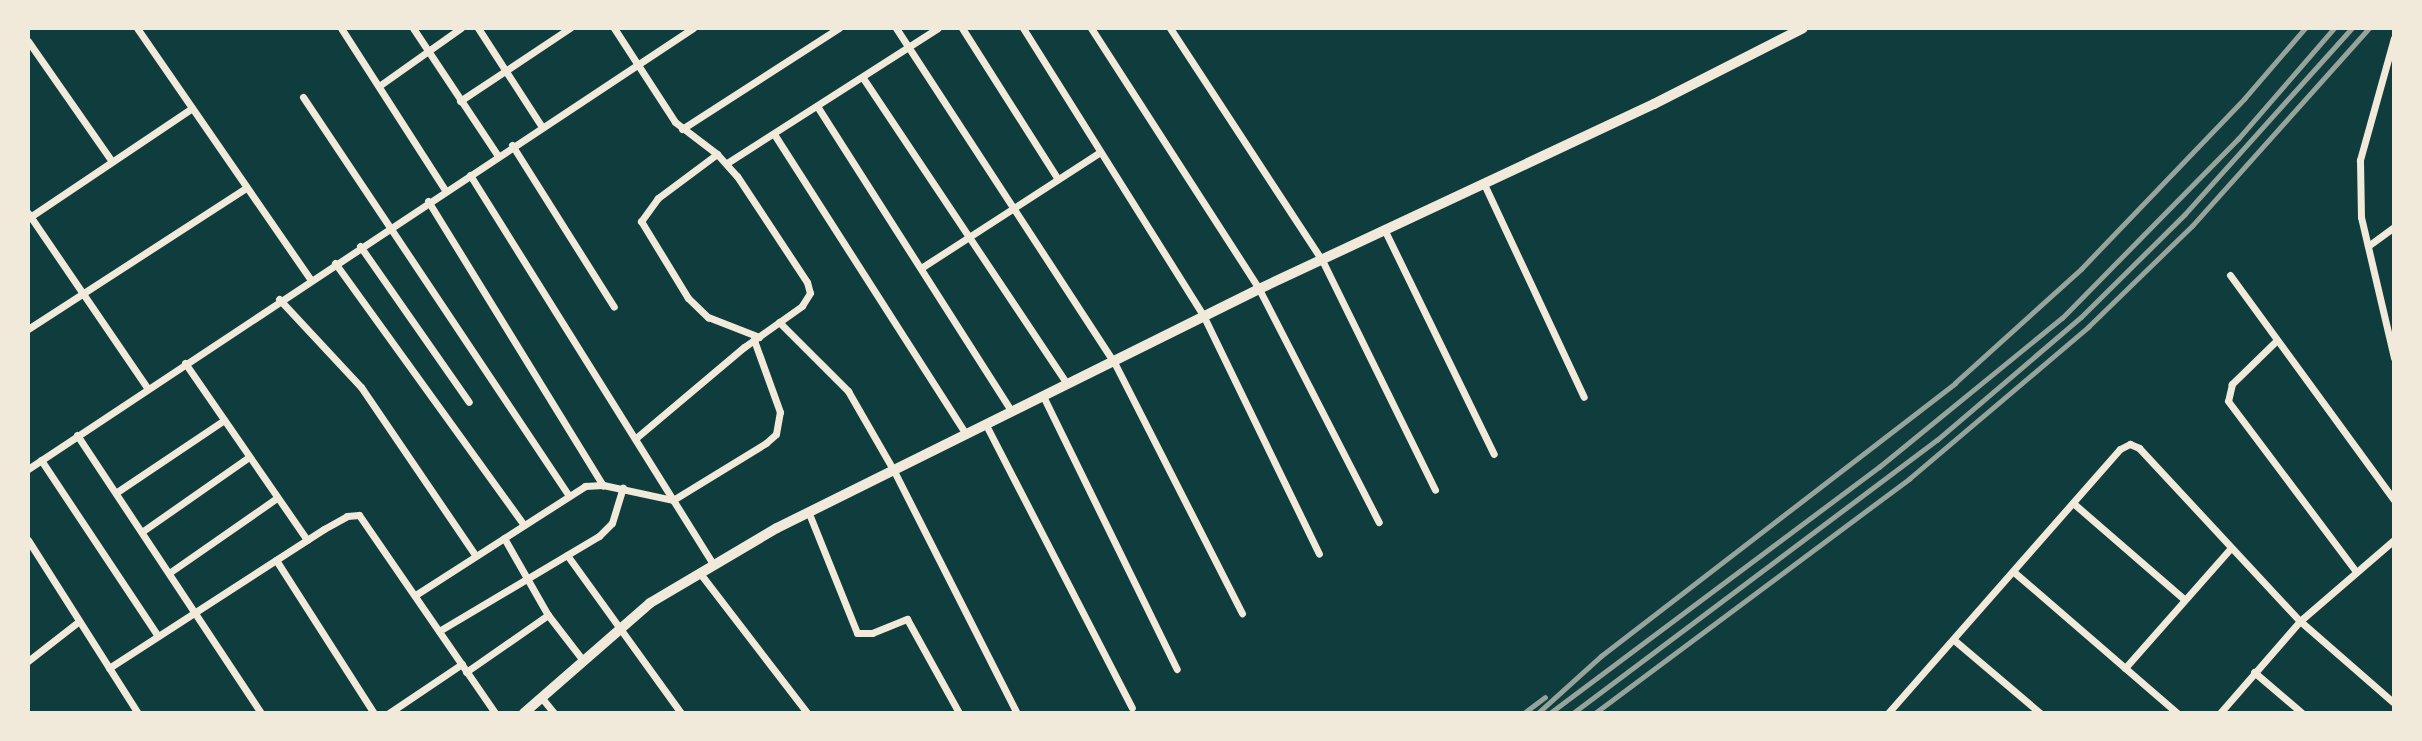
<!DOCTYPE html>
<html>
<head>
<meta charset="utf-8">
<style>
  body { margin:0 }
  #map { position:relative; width:2422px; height:741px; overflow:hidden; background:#0f3d3e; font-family:Montserrat,sans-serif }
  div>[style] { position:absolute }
  .minor>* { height:7px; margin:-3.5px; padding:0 3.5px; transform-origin:3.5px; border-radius:3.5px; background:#f1e9da }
  .secondary>* { height:10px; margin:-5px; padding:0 5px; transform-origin:5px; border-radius:5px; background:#f1e9da }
  .rail>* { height:4.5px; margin:-2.25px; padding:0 2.25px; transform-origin:2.25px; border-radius:2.25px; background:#97a49c }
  span { translate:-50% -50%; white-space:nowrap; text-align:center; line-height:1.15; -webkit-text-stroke:6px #f1e9da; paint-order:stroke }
  .frame { position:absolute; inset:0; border:30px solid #f1e9da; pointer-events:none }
</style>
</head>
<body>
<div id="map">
  <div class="minor">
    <i style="left:137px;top:28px;width:305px;rotate:55.4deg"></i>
    <i style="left:341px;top:28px;width:193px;rotate:57.3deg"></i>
    <i style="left:413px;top:28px;width:154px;rotate:56.4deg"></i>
    <i style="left:478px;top:28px;width:118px;rotate:57.1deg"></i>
    <i style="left:614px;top:28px;width:112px;rotate:57deg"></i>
    <i style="left:675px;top:122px;width:53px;rotate:37.3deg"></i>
    <i style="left:717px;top:154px;width:30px;rotate:48deg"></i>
    <i style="left:737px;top:176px;width:127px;rotate:56.6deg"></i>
    <i style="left:807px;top:282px;width:11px;rotate:75deg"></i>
    <i style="left:810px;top:293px;width:15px;rotate:122deg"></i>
    <i style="left:802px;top:306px;width:71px;rotate:144.7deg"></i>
    <i style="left:744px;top:347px;width:141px;rotate:139.9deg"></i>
    <i style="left:896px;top:28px;width:399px;rotate:56.9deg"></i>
    <i style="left:1114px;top:362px;width:282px;rotate:63deg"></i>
    <i style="left:962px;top:28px;width:179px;rotate:57.6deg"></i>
    <i style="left:1023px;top:28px;width:341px;rotate:57.9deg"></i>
    <i style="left:1204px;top:317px;width:263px;rotate:64.1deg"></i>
    <i style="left:1091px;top:28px;width:310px;rotate:57.2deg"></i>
    <i style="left:1259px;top:289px;width:262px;rotate:62.8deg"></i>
    <i style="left:1170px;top:28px;width:277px;rotate:56.8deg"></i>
    <i style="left:1322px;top:260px;width:256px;rotate:63.8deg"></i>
    <i style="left:2394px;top:38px;width:127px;rotate:105.6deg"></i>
    <i style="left:2360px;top:160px;width:57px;rotate:89deg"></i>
    <i style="left:2361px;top:217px;width:145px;rotate:76.8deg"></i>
    <i style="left:28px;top:41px;width:145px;rotate:55.1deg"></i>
    <i style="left:863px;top:78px;width:368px;rotate:56.3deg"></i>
    <i style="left:379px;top:86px;width:100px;rotate:-35.3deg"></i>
    <i style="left:303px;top:97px;width:477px;rotate:56.3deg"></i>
    <i style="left:460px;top:101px;width:132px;rotate:-33.6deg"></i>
    <i style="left:817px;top:106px;width:361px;rotate:57.5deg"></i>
    <i style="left:682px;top:129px;width:187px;rotate:-32.8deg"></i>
    <i style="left:774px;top:134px;width:356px;rotate:57.4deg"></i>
    <i style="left:512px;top:145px;width:191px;rotate:57.8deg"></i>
    <i style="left:717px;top:154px;width:74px;rotate:143.3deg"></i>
    <i style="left:658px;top:198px;width:29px;rotate:126deg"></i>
    <i style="left:641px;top:221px;width:90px;rotate:58.6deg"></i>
    <i style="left:688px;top:298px;width:28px;rotate:44deg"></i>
    <i style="left:708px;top:317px;width:55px;rotate:21.4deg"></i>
    <i style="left:727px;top:163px;width:250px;rotate:-32.6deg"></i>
    <i style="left:470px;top:175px;width:459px;rotate:58deg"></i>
    <i style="left:1484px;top:184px;width:235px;rotate:64.9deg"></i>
    <i style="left:428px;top:201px;width:334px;rotate:58.4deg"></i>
    <i style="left:28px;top:213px;width:213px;rotate:55.7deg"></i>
    <i style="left:30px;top:217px;width:195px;rotate:-33.9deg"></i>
    <i style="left:1385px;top:231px;width:248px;rotate:64deg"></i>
    <i style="left:360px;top:246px;width:190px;rotate:55.1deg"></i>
    <i style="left:2368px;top:246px;width:32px;rotate:-36deg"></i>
    <i style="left:335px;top:263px;width:323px;rotate:54.2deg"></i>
    <i style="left:921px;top:268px;width:213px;rotate:-32.9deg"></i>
    <i style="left:2230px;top:275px;width:278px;rotate:53.9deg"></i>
    <i style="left:279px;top:299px;width:120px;rotate:47deg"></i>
    <i style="left:361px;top:387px;width:204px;rotate:55.8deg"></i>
    <i style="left:779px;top:322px;width:98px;rotate:45deg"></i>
    <i style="left:848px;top:391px;width:92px;rotate:60.1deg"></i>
    <i style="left:894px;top:471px;width:271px;rotate:63.1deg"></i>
    <i style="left:28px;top:329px;width:260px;rotate:-32.9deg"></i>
    <i style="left:2276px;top:341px;width:62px;rotate:135.7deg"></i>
    <i style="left:2232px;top:384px;width:17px;rotate:103deg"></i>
    <i style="left:2228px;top:401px;width:211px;rotate:53.1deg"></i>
    <i style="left:185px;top:363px;width:215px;rotate:55.4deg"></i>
    <i style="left:1043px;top:396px;width:304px;rotate:63.9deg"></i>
    <i style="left:986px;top:425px;width:318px;rotate:62.7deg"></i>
    <i style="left:77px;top:435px;width:333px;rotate:56.5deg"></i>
    <i style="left:41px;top:460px;width:211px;rotate:56.4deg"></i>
    <i style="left:28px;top:469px;width:798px;rotate:-33.55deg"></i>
    <i style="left:117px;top:492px;width:129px;rotate:-33.9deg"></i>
    <i style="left:2073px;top:503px;width:147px;rotate:40.9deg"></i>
    <i style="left:808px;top:511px;width:131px;rotate:68.1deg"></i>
    <i style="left:857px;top:633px;width:15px"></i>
    <i style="left:872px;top:633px;width:38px;rotate:-22deg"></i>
    <i style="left:907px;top:619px;width:107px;rotate:61deg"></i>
    <i style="left:143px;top:531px;width:129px;rotate:-34.9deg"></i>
    <i style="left:504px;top:538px;width:89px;rotate:60.3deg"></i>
    <i style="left:548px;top:615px;width:56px;rotate:52.3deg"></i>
    <i style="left:28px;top:540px;width:205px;rotate:57.6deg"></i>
    <i style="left:567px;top:555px;width:195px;rotate:54.2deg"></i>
    <i style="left:276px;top:560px;width:182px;rotate:57.4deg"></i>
    <i style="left:699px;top:572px;width:178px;rotate:52.5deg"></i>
    <i style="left:169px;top:573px;width:131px;rotate:-34.8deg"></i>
    <i style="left:2015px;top:573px;width:214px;rotate:40.8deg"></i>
    <i style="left:417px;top:594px;width:200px;rotate:-32.7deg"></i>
    <i style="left:585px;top:486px;width:18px;rotate:-3deg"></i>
    <i style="left:603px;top:485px;width:72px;rotate:12.1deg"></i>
    <i style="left:673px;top:500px;width:109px;rotate:-31.5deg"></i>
    <i style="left:766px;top:443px;width:13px;rotate:-42deg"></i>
    <i style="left:776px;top:434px;width:22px;rotate:-80deg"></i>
    <i style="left:780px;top:412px;width:77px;rotate:-109.9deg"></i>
    <i style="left:439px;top:631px;width:186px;rotate:-30.7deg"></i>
    <i style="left:599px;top:536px;width:18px;rotate:-45deg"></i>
    <i style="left:612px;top:523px;width:37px;rotate:-73deg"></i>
    <i style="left:1954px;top:640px;width:113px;rotate:40.3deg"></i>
    <i style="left:28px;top:661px;width:63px;rotate:-38deg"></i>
    <i style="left:109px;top:668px;width:256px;rotate:-32.9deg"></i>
    <i style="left:324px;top:529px;width:26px;rotate:-29deg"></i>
    <i style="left:347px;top:516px;width:12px;rotate:-5deg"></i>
    <i style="left:359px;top:515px;width:240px;rotate:55.5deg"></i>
    <i style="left:2125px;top:668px;width:157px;rotate:-48.6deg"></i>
    <i style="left:466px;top:672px;width:100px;rotate:-34.8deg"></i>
    <i style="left:2254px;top:672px;width:63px;rotate:40.5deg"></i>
    <i style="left:541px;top:697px;width:21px;rotate:51deg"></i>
    <i style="left:389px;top:713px;width:88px;rotate:-33.9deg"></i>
    <i style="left:1888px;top:713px;width:351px;rotate:-48.7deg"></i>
    <i style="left:2120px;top:449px;width:11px;rotate:-27deg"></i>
    <i style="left:2130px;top:444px;width:10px;rotate:24deg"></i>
    <i style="left:2139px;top:448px;width:236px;rotate:47.1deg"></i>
    <i style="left:2300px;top:621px;width:123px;rotate:41.1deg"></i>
    <i style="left:2220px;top:713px;width:122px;rotate:-49deg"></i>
    <i style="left:2300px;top:621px;width:124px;rotate:-40.8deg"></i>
  </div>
  <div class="secondary">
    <i style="left:524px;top:713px;width:167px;rotate:-41.1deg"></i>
    <i style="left:650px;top:603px;width:147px;rotate:-30.6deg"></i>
    <i style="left:777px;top:528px;width:538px;rotate:-26.37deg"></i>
    <i style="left:1259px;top:289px;width:436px;rotate:-25.1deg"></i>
    <i style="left:1654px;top:104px;width:167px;rotate:-27deg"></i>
  </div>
  <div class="rail">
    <i style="left:1524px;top:713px;width:26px;rotate:-37deg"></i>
    <i style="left:1538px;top:713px;width:85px;rotate:-42.1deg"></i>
    <i style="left:1601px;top:656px;width:447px;rotate:-37.6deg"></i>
    <i style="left:1955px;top:383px;width:170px;rotate:-42.1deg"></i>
    <i style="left:2081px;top:269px;width:236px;rotate:-46.2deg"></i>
    <i style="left:2244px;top:99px;width:94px;rotate:-49.3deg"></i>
    <i style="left:1550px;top:713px;width:411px;rotate:-36.8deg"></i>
    <i style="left:1879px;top:467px;width:236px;rotate:-39.2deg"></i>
    <i style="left:2062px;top:318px;width:251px;rotate:-45.5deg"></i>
    <i style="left:2238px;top:139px;width:147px;rotate:-49.1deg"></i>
    <i style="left:1573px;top:713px;width:455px;rotate:-36.9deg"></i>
    <i style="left:1937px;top:440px;width:189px;rotate:-40.5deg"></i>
    <i style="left:2081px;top:317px;width:146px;rotate:-44.7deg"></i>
    <i style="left:2185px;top:214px;width:250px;rotate:-48.1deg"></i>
    <i style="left:1595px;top:713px;width:392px;rotate:-36.7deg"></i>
    <i style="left:1909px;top:479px;width:235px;rotate:-40.3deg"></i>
    <i style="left:2088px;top:327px;width:145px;rotate:-44.2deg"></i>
    <i style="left:2192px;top:226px;width:266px;rotate:-48.2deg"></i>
  </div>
  <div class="frame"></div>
</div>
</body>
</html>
